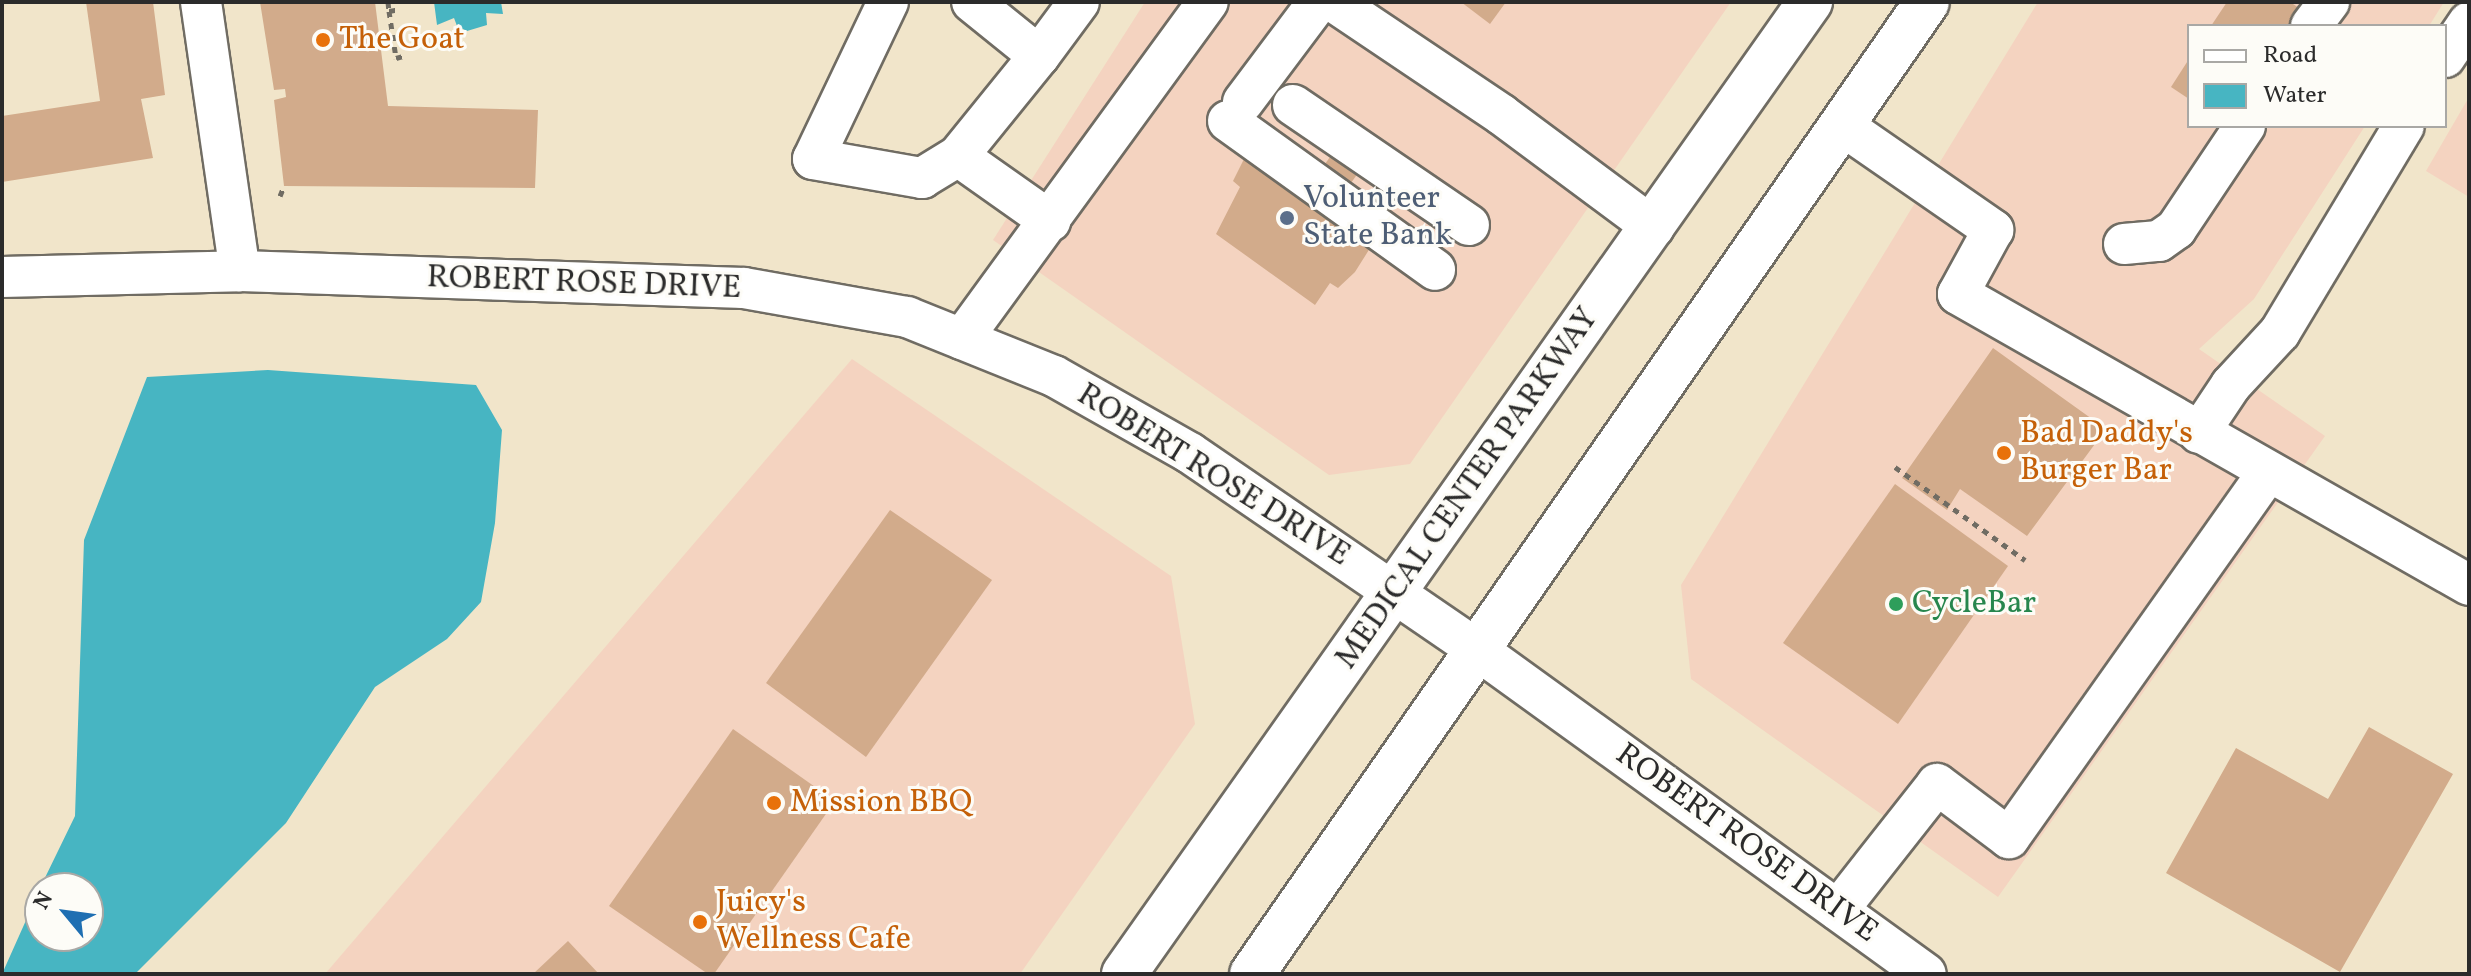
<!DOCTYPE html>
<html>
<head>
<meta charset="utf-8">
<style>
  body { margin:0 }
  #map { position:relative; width:2471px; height:976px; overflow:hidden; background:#f1e5ca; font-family:Vollkorn,serif }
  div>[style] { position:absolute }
  .built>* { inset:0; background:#f4d3c0 }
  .water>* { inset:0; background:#47b5c2 }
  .building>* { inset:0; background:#d2ab8b }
  .path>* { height:5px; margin-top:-2.5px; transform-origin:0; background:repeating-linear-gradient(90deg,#706c63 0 6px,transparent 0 12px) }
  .roads { filter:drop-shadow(2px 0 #706c63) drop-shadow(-2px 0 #706c63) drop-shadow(0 2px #706c63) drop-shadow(0 -2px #706c63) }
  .minor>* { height:40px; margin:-20px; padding:0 20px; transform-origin:20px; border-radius:20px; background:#fff }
  .major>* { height:44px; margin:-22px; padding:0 22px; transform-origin:22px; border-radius:22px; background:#fff }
  .dots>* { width:22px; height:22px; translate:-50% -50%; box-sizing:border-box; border:4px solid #fdfcf7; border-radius:50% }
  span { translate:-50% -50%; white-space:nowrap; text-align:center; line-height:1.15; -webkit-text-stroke:6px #fdfcf7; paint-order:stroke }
  .food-label { font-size:32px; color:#c56008 }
  .left { translate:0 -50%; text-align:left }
  .service-label { font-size:32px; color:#4e5e75 }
  .street-label { font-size:32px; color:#2b2b2b }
  .leisure-label { font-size:32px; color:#27864d }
  .frame { position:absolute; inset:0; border:4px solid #2b2b2b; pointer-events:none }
  .legend { position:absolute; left:2187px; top:24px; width:260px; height:104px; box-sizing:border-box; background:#fdfcf7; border:2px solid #a9a8a5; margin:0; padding:10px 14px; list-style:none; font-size:24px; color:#2b2b2b }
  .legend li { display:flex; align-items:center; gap:16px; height:40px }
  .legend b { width:40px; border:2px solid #a9a8a5 }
  .north { position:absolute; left:24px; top:872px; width:80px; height:80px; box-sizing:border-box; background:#fdfcf7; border:2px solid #a9a8a5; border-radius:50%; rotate:299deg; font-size:22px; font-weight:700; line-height:32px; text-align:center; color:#2b2b2b }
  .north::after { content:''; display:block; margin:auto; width:28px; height:36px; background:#1f6fb2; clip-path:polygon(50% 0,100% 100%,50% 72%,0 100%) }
</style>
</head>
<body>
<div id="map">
  <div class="built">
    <i style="clip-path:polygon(1145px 2px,1731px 2px,1410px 464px,1329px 475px,993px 240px)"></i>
    <i style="clip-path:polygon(2038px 2px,2444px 2px,2429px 26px,2189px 26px,2189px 126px,2365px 126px,2254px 299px,2199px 349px,2325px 436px,1998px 897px,1691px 679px,1681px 585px)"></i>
    <i style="clip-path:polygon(2469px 97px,2469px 197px,2426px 171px)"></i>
    <i style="clip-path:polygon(852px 359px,1171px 576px,1195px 724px,1020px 974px,325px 974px)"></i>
  </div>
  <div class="water">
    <i style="clip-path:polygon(434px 2px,501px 2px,503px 14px,486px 13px,487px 25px,467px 31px,457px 26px,454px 18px,437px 25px)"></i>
    <i style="clip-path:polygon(268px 370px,476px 385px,502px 430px,495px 523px,481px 602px,447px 639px,375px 687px,286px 823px,135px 974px,2px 974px,40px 889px,40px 936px,88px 936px,88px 888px,40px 888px,75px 816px,84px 540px,147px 377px)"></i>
  </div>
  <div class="building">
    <i style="clip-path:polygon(86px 2px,153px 2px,165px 95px,141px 99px,153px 158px,2px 182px,2px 116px,100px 101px)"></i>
    <i style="clip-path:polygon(260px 2px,375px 2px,388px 106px,538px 110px,535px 188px,284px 186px,274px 100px,286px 97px,285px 89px,274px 90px)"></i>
    <i style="clip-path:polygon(1461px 2px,1506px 2px,1490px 24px)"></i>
    <i style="clip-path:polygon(2227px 2px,2290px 2px,2305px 12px,2296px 26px,2211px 26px)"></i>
    <i style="clip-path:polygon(2189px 59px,2189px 99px,2171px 87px)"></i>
    <i style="clip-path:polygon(1326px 144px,1366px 162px,1333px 208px,1372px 245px,1355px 272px,1338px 288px,1330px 283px,1315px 305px,1216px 234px,1240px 187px,1233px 181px,1245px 157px,1307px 189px,1330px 157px,1322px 151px)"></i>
    <i style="clip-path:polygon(1993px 348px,2106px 429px,2027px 536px,1960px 489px,1947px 510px,1902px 478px)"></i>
    <i style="clip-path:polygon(1895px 484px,2008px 566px,1898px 724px,1783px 643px)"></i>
    <i style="clip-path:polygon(890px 510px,992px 580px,866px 757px,766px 683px)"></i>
    <i style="clip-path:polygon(2369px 727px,2453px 774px,2340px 972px,2166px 873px,2236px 748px,2328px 799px)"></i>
    <i style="clip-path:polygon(733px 729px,835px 801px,714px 974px,708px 974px,609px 906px)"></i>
    <i style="clip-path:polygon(568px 941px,599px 974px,533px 974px)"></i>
  </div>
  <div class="path">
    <i style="left:388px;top:2px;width:9px;rotate:84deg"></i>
    <i style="left:389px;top:11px;width:11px;rotate:-10deg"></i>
    <i style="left:389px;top:11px;width:48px;rotate:81.5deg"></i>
    <i style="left:396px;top:58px;width:7px;rotate:-16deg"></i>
    <i style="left:280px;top:196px;width:11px;rotate:-68deg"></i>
    <i style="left:1895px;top:467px;width:160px;rotate:35.6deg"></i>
  </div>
  <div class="roads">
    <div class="minor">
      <i style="left:201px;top:2px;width:272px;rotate:81.8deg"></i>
      <i style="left:888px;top:2px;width:174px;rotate:115.5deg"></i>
      <i style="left:813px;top:159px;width:111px;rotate:9.9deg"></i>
      <i style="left:922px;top:178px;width:42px;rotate:-31.4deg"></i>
      <i style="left:958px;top:156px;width:129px;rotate:-51deg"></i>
      <i style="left:1039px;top:56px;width:86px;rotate:-141.1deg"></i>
      <i style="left:1334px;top:2px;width:202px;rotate:33.9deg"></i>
      <i style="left:1502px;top:115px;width:189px;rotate:36.6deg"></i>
      <i style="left:2311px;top:26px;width:30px;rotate:-53deg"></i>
      <i style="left:1039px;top:56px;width:67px;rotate:-53.5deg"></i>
      <i style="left:2445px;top:57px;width:42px;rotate:-55.6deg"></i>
      <i style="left:1243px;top:102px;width:125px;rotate:-53.1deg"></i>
      <i style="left:1293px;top:105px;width:213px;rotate:34.3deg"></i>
      <i style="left:1228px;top:121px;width:255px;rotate:35.7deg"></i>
      <i style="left:1843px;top:126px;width:183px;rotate:34.7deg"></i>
      <i style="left:1993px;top:230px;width:73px;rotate:118.7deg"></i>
      <i style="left:1958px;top:294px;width:588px;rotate:29.66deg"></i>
      <i style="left:958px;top:156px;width:113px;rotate:35.2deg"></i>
      <i style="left:2124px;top:244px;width:35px;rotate:-5deg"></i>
      <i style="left:2159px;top:241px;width:21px;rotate:-35deg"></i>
      <i style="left:2176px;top:229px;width:124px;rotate:-56.2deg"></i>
      <i style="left:2px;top:277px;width:238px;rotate:-1.4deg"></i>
      <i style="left:240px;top:271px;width:504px;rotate:1.93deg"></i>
      <i style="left:744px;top:288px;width:166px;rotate:10.1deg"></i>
      <i style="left:907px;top:317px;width:158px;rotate:21.9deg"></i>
      <i style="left:1054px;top:376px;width:156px;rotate:29.5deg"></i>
      <i style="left:1190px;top:453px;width:350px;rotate:34.4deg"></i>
      <i style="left:1479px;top:651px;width:551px;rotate:35.85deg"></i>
      <i style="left:962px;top:339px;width:417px;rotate:-53.9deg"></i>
      <i style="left:2199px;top:433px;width:58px;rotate:-56.3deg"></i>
      <i style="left:2231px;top:385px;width:72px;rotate:-47.2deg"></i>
      <i style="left:2280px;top:332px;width:240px;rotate:-59deg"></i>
      <i style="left:1838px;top:910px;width:160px;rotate:-51.8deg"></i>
      <i style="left:1937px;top:784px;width:90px;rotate:36.9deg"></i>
      <i style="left:2009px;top:838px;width:447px;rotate:-54.7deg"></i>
    </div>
    <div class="major">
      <i style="left:1124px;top:974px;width:1190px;rotate:-54.79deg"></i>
      <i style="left:1252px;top:974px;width:1183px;rotate:-55.22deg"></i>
    </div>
  </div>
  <div class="dots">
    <i style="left:323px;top:40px;background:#e8710a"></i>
    <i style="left:1287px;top:218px;background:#5c6f8a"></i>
    <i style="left:2004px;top:453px;background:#e8710a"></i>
    <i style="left:1896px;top:604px;background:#2e9e5b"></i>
    <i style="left:774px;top:803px;background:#e8710a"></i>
    <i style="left:700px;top:922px;background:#e8710a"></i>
  </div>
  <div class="food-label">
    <span class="left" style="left:339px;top:40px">The Goat</span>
    <span class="left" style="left:2020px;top:453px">Bad Daddy's<br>Burger Bar</span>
    <span class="left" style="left:790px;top:803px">Mission BBQ</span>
    <span class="left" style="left:716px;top:922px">Juicy's<br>Wellness Cafe</span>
  </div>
  <div class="service-label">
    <span class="left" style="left:1303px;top:218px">Volunteer<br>State Bank</span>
  </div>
  <div class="street-label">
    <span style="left:584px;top:284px;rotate:2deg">ROBERT ROSE DRIVE</span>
    <span style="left:1213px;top:476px;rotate:32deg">ROBERT ROSE DRIVE</span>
    <span style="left:1468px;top:489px;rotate:-55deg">MEDICAL CENTER PARKWAY</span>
    <span style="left:1746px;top:844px;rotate:36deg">ROBERT ROSE DRIVE</span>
  </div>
  <div class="leisure-label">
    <span class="left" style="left:1912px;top:604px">CycleBar</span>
  </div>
  <div class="frame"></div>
  <ul class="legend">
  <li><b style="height:10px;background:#fff"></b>Road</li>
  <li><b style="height:22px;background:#47b5c2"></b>Water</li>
  </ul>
  <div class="north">N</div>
</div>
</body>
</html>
